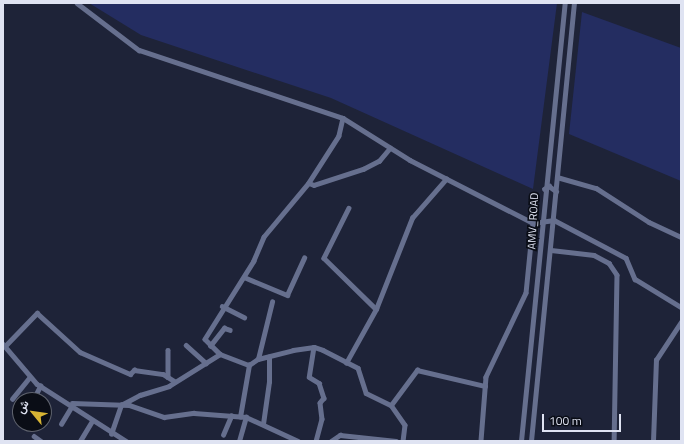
<!DOCTYPE html>
<html>
<head>
<meta charset="utf-8">
<style>
  body { margin:0 }
  #map { position:relative; width:684px; height:444px; overflow:hidden; background:#1e2338; font-family:"Titillium Web",Vazirmatn,sans-serif }
  div>[style] { position:absolute }
  .green>* { inset:0; background:#242d61 }
  .street>* { height:4.5px; margin:-2.25px; padding:0 2.25px; transform-origin:2.25px; border-radius:2.25px; background:#666f8e }
  span { translate:-50% -50%; white-space:nowrap; text-align:center; line-height:1.15; -webkit-text-stroke:3.5px #0a0d16; paint-order:stroke }
  .street-label { font-size:11px; color:#dfe3f2 }
  .frame { position:absolute; inset:0; border:4px solid #dfe3f2; pointer-events:none }
  .north { position:absolute; left:12px; top:392px; width:40px; height:40px; box-sizing:border-box; background:#0a0d16; border:1px solid #5f636e; border-radius:50%; rotate:299deg; font-size:11px; font-weight:700; line-height:16px; text-align:center; color:#dfe3f2 }
  .north::after { content:''; display:block; margin:auto; width:14px; height:18px; background:#d7b434; clip-path:polygon(50% 0,100% 100%,50% 72%,0 100%) }
  .scale { position:absolute; left:542px; top:414px; width:79px; height:18px; box-sizing:border-box; border:2px solid #dfe3f2; border-top:0; padding-left:5px; font-size:12px; line-height:14px; white-space:nowrap; color:#dfe3f2; -webkit-text-stroke:3px #0a0d16; paint-order:stroke }
</style>
</head>
<body>
<div id="map">
  <div class="green">
    <i style="clip-path:polygon(89px 3px,557px 3px,533px 189px,331px 98px,141px 35px)"></i>
    <i style="clip-path:polygon(582px 12px,681px 48px,681px 181px,569px 134px)"></i>
  </div>
  <div class="street">
    <i style="left:77px;top:3px;width:78px;rotate:37.2deg"></i>
    <i style="left:139px;top:50px;width:215px;rotate:18.4deg"></i>
    <i style="left:343px;top:118px;width:79px;rotate:32.1deg"></i>
    <i style="left:410px;top:160px;width:138px;rotate:27.1deg"></i>
    <i style="left:533px;top:223px;width:70px;rotate:95.7deg"></i>
    <i style="left:526px;top:293px;width:93px;rotate:115.5deg"></i>
    <i style="left:486px;top:377px;width:64px;rotate:94.5deg"></i>
    <i style="left:343px;top:118px;width:18px;rotate:103deg"></i>
    <i style="left:339px;top:136px;width:56px;rotate:122.6deg"></i>
    <i style="left:309px;top:183px;width:70px;rotate:129.8deg"></i>
    <i style="left:264px;top:237px;width:26px;rotate:113deg"></i>
    <i style="left:254px;top:261px;width:92px;rotate:122.1deg"></i>
    <i style="left:205px;top:339px;width:21px;rotate:45deg"></i>
    <i style="left:220px;top:354px;width:31px;rotate:21deg"></i>
    <i style="left:249px;top:365px;width:11px;rotate:-34deg"></i>
    <i style="left:258px;top:359px;width:36px;rotate:-14deg"></i>
    <i style="left:293px;top:350px;width:21px;rotate:-8deg"></i>
    <i style="left:314px;top:347px;width:9px;rotate:18deg"></i>
    <i style="left:323px;top:350px;width:39px;rotate:27deg"></i>
    <i style="left:358px;top:368px;width:26px;rotate:72deg"></i>
    <i style="left:366px;top:393px;width:28px;rotate:26deg"></i>
    <i style="left:391px;top:405px;width:44px;rotate:-53.4deg"></i>
    <i style="left:417px;top:370px;width:70px;rotate:13.2deg"></i>
    <i style="left:557px;top:177px;width:41px;rotate:15.8deg"></i>
    <i style="left:596px;top:188px;width:63px;rotate:32.7deg"></i>
    <i style="left:649px;top:222px;width:35px;rotate:25deg"></i>
    <i style="left:309px;top:183px;width:5px;rotate:22deg"></i>
    <i style="left:314px;top:185px;width:52px;rotate:-18.1deg"></i>
    <i style="left:363px;top:169px;width:18px;rotate:-27deg"></i>
    <i style="left:379px;top:161px;width:17px;rotate:-50deg"></i>
    <i style="left:544px;top:189px;width:6px;rotate:-31deg"></i>
    <i style="left:549px;top:186px;width:9px;rotate:36deg"></i>
    <i style="left:349px;top:208px;width:56px;rotate:116.6deg"></i>
    <i style="left:324px;top:258px;width:73px;rotate:44.4deg"></i>
    <i style="left:533px;top:223px;width:21px;rotate:-8deg"></i>
    <i style="left:554px;top:220px;width:81px;rotate:27.8deg"></i>
    <i style="left:626px;top:258px;width:23px;rotate:67deg"></i>
    <i style="left:635px;top:279px;width:54px;rotate:31.3deg"></i>
    <i style="left:551px;top:250px;width:43px;rotate:6.6deg"></i>
    <i style="left:594px;top:255px;width:17px;rotate:28deg"></i>
    <i style="left:609px;top:263px;width:14px;rotate:56deg"></i>
    <i style="left:617px;top:275px;width:166px;rotate:91deg"></i>
    <i style="left:244px;top:277px;width:47px;rotate:22.7deg"></i>
    <i style="left:287px;top:295px;width:41px;rotate:-65.3deg"></i>
    <i style="left:222px;top:306px;width:25px;rotate:27deg"></i>
    <i style="left:3px;top:344px;width:52px;rotate:49.6deg"></i>
    <i style="left:37px;top:384px;width:106px;rotate:32.6deg"></i>
    <i style="left:186px;top:345px;width:27px;rotate:42deg"></i>
    <i style="left:5px;top:346px;width:46px;rotate:-45.9deg"></i>
    <i style="left:37px;top:313px;width:58px;rotate:42.2deg"></i>
    <i style="left:80px;top:352px;width:55px;rotate:23.7deg"></i>
    <i style="left:130px;top:374px;width:6px;rotate:-45deg"></i>
    <i style="left:134px;top:370px;width:29px;rotate:8deg"></i>
    <i style="left:163px;top:374px;width:13px;rotate:32deg"></i>
    <i style="left:210px;top:346px;width:23px;rotate:-52deg"></i>
    <i style="left:224px;top:328px;width:6px;rotate:18deg"></i>
    <i style="left:314px;top:347px;width:30px;rotate:99deg"></i>
    <i style="left:309px;top:377px;width:12px;rotate:31deg"></i>
    <i style="left:319px;top:383px;width:16px;rotate:72deg"></i>
    <i style="left:324px;top:398px;width:6px;rotate:129deg"></i>
    <i style="left:320px;top:403px;width:16px;rotate:83deg"></i>
    <i style="left:322px;top:419px;width:23px;rotate:105deg"></i>
    <i style="left:168px;top:350px;width:27px;rotate:90deg"></i>
    <i style="left:258px;top:359px;width:59px;rotate:-76.2deg"></i>
    <i style="left:346px;top:363px;width:62px;rotate:-60.9deg"></i>
    <i style="left:376px;top:309px;width:98px;rotate:-68.4deg"></i>
    <i style="left:412px;top:218px;width:52px;rotate:-48.9deg"></i>
    <i style="left:12px;top:399px;width:28px;rotate:-51deg"></i>
    <i style="left:33px;top:400px;width:16px;rotate:-63deg"></i>
    <i style="left:72px;top:403px;width:57px;rotate:2deg"></i>
    <i style="left:129px;top:405px;width:37px;rotate:19deg"></i>
    <i style="left:164px;top:417px;width:30px;rotate:-8deg"></i>
    <i style="left:194px;top:413px;width:52px;rotate:4.4deg"></i>
    <i style="left:246px;top:417px;width:57px;rotate:24.8deg"></i>
    <i style="left:391px;top:405px;width:24px;rotate:55deg"></i>
    <i style="left:405px;top:425px;width:16px;rotate:97deg"></i>
    <i style="left:240px;top:417px;width:53px;rotate:-80.2deg"></i>
    <i style="left:61px;top:424px;width:23px;rotate:-59deg"></i>
    <i style="left:263px;top:424px;width:42px;rotate:-81.9deg"></i>
    <i style="left:269px;top:382px;width:25px;rotate:-90deg"></i>
    <i style="left:111px;top:434px;width:31px;rotate:-71deg"></i>
    <i style="left:121px;top:405px;width:21px;rotate:-28deg"></i>
    <i style="left:140px;top:395px;width:30px;rotate:-17deg"></i>
    <i style="left:169px;top:386px;width:60px;rotate:-32.1deg"></i>
    <i style="left:223px;top:435px;width:21px;rotate:-67deg"></i>
    <i style="left:34px;top:436px;width:9px;rotate:36deg"></i>
    <i style="left:80px;top:441px;width:23px;rotate:-59deg"></i>
    <i style="left:239px;top:441px;width:25px;rotate:-74deg"></i>
    <i style="left:331px;top:441px;width:11px;rotate:-34deg"></i>
    <i style="left:340px;top:435px;width:56px;rotate:6.1deg"></i>
    <i style="left:521px;top:441px;width:440px;rotate:-84.3deg"></i>
    <i style="left:531px;top:441px;width:440px;rotate:-84.4deg"></i>
    <i style="left:653px;top:441px;width:81px;rotate:-87.9deg"></i>
    <i style="left:656px;top:360px;width:45px;rotate:-56.7deg"></i>
  </div>
  <div class="street-label">
    <span style="left:533px;top:221px;rotate:-87deg">AMV_ROAD</span>
  </div>
  <div class="frame"></div>
  <div class="north">ش</div>
  <div class="scale">100 m</div>
</div>
</body>
</html>
